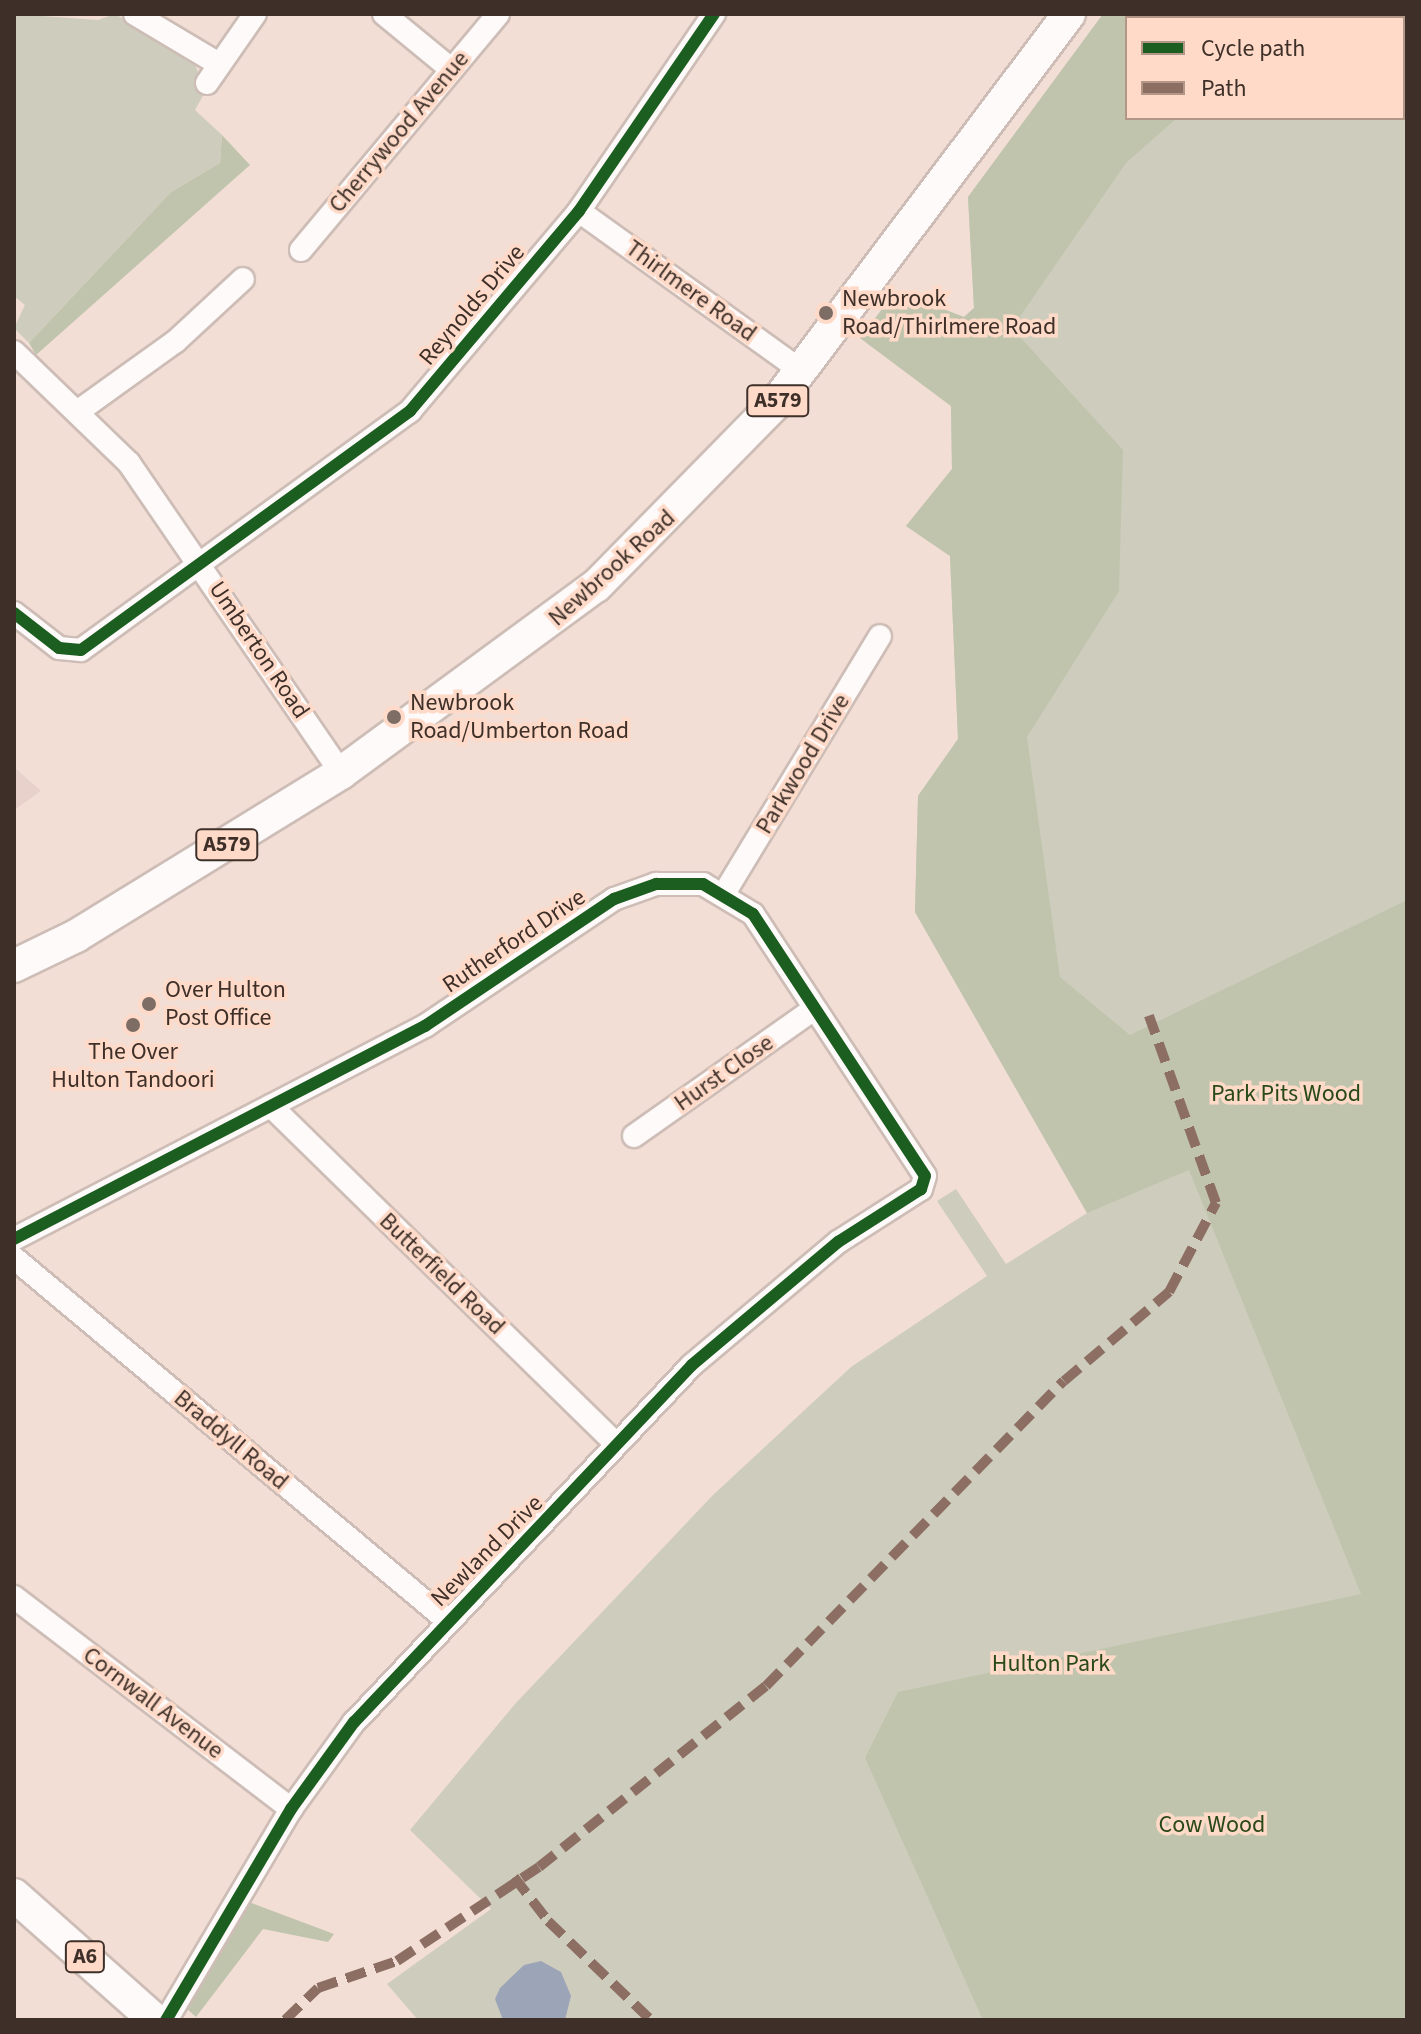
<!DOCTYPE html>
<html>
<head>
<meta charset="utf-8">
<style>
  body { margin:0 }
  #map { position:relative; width:1421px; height:2034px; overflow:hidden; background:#f2ded5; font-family:"Source Sans 3",sans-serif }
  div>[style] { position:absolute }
  .education>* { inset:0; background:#e8d0cb }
  .green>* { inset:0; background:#cecdbd }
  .forest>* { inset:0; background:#c0c4ad }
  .water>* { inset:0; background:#9ca4b8 }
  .roads { filter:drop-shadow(2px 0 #cdbdb6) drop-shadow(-2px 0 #cdbdb6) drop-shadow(0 2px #cdbdb6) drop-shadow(0 -2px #cdbdb6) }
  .minor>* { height:22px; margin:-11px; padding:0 11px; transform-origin:11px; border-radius:11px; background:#fdfaf9 }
  .highway>* { height:32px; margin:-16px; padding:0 16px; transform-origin:16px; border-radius:16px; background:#fdfaf9 }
  .quiet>* { height:10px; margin-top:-5px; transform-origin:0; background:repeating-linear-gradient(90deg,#8d6e63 0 20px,transparent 0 30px) }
  .cycleway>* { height:12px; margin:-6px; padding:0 6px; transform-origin:6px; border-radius:6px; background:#1b5e20 }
  .dots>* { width:22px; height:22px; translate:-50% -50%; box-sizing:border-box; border:4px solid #ffdac8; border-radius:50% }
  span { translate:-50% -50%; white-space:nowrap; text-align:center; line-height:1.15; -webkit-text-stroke:7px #ffdac8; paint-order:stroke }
  .shield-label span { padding:2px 6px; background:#ffdac8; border:2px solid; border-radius:6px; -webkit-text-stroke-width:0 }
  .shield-label { font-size:22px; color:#3e3029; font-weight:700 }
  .street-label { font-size:24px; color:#3e3029 }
  .poi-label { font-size:24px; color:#3e3029 }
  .left { translate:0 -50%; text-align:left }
  .park-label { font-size:24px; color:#294918 }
  .frame { position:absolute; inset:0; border:16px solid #3e3029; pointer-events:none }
  .legend { position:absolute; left:1125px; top:16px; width:280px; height:104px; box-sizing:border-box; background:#ffdac8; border:2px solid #b29688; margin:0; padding:10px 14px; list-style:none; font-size:24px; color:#3e3029 }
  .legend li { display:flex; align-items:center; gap:16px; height:40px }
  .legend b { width:40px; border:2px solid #b29688 }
</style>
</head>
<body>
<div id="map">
  <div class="education">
    <i style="clip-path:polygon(14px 767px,41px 791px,14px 810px)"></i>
  </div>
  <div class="green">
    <i style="clip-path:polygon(14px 14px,98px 20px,115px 14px,194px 61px,205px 92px,195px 110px,222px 135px,220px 163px,171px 192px,29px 343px,14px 328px,25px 305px,14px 296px)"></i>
    <i style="clip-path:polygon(evenodd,1103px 14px,1407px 14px,1407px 2020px,418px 2020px,387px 1984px,491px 1909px,410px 1830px,515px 1704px,713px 1495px,851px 1367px,987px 1276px,937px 1201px,956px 1189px,1006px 1264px,1087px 1213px,915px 912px,918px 796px,958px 739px,950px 556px,906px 526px,952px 469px,951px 406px,860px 338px,896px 291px,964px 317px,974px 308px,968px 197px,1103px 14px,1127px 18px,1403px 18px,1403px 118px,1127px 118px,1127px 18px)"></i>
  </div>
  <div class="forest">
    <i style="clip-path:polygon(1103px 14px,1407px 14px,1407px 74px,1403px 18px,1127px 18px,1127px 118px,1177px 118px,1126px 163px,1012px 328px,1123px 450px,1119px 591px,1027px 737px,1060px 977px,1130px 1035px,1407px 900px,1407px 2020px,983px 2020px,865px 1758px,898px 1692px,1361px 1594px,1189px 1170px,1087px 1213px,915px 912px,918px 796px,958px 739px,950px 556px,906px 526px,952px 469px,951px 406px,860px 338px,896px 291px,964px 317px,974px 308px,968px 197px)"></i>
    <i style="clip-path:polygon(222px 135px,250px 165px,36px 355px,29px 343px,171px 192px,220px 163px)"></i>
    <i style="clip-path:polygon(249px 1902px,334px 1934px,328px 1942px,263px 1929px,196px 2017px,186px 2008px)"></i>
  </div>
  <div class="water">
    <i style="clip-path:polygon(541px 1961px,561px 1972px,571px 1996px,565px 2020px,503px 2020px,495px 1999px,500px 1988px,524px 1965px)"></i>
  </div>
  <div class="roads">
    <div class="minor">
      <i style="left:135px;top:14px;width:98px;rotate:30.8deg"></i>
      <i style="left:384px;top:14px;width:87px;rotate:39.4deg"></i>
      <i style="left:207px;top:83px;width:84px;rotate:-55.2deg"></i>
      <i style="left:579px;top:211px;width:274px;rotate:35.7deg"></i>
      <i style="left:301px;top:250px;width:307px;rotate:-50.1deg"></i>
      <i style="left:14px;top:352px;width:160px;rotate:44deg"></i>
      <i style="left:129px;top:463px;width:376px;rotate:55.6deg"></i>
      <i style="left:80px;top:410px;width:118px;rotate:-35.7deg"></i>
      <i style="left:176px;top:341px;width:91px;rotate:-42.8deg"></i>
      <i style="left:14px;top:613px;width:57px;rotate:37.9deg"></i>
      <i style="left:59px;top:648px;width:22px;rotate:5deg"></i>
      <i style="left:81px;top:650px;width:407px;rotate:-36deg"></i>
      <i style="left:410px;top:411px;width:262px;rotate:-49.8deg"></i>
      <i style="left:579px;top:211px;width:239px;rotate:-55.6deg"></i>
      <i style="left:725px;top:892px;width:299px;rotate:-58.8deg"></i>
      <i style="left:271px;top:1106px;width:479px;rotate:44.4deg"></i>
      <i style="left:634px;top:1136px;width:220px;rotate:-35.2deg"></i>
      <i style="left:14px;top:1239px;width:463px;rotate:-27.4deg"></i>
      <i style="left:425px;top:1026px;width:228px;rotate:-33.9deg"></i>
      <i style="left:614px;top:899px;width:45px;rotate:-19.7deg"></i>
      <i style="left:656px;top:884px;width:47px"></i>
      <i style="left:703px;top:884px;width:58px;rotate:31deg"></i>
      <i style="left:753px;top:914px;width:313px;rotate:56.7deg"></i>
      <i style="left:925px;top:1176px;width:14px;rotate:107deg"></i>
      <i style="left:921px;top:1189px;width:98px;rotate:147.4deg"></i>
      <i style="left:838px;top:1242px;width:191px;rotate:139.9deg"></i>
      <i style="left:692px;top:1365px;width:492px;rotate:133.4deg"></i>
      <i style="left:354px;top:1722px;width:107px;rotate:125.9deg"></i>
      <i style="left:291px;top:1809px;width:245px;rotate:120.6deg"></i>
      <i style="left:14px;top:1258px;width:566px;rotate:39.91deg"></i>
      <i style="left:14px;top:1597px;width:349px;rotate:37.4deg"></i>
    </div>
    <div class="highway">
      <i style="left:14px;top:966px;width:69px;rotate:-25.8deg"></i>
      <i style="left:76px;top:936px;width:311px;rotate:-31.6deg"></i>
      <i style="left:341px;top:773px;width:316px;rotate:-36.3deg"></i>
      <i style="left:596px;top:586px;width:257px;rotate:-45.5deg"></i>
      <i style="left:776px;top:403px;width:487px;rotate:-53deg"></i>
      <i style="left:14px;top:1895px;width:188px;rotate:41.6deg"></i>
    </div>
  </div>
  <div class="quiet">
    <i style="left:514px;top:1877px;width:56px;rotate:52.3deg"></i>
    <i style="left:548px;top:1921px;width:143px;rotate:43.9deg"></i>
    <i style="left:285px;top:2020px;width:46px;rotate:-44.1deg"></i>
    <i style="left:318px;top:1988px;width:83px;rotate:-18.9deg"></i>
    <i style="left:397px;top:1961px;width:170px;rotate:-33.5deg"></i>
    <i style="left:539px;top:1867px;width:290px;rotate:-38.6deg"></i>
    <i style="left:766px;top:1686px;width:426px;rotate:-45.7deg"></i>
    <i style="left:1064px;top:1381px;width:138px;rotate:-40.3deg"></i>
    <i style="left:1169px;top:1292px;width:101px;rotate:-62.2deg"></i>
    <i style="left:1216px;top:1203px;width:199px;rotate:-109.7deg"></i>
  </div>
  <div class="cycleway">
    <i style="left:14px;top:613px;width:57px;rotate:37.9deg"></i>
    <i style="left:59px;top:648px;width:22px;rotate:5deg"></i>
    <i style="left:81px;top:650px;width:407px;rotate:-36deg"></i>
    <i style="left:410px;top:411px;width:262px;rotate:-49.8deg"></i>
    <i style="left:579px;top:211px;width:239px;rotate:-55.6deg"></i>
    <i style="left:14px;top:1239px;width:463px;rotate:-27.4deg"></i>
    <i style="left:425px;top:1026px;width:228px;rotate:-33.9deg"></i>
    <i style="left:614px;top:899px;width:45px;rotate:-19.7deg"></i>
    <i style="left:656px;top:884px;width:47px"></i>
    <i style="left:703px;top:884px;width:58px;rotate:31deg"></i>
    <i style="left:753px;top:914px;width:313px;rotate:56.7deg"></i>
    <i style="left:925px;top:1176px;width:14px;rotate:107deg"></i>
    <i style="left:921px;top:1189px;width:98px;rotate:147.4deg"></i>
    <i style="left:838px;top:1242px;width:191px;rotate:139.9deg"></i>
    <i style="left:692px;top:1365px;width:492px;rotate:133.4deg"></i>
    <i style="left:354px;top:1722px;width:107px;rotate:125.9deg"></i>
    <i style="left:291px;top:1809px;width:245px;rotate:120.6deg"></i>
  </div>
  <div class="dots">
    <i style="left:826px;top:313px;background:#7d6d65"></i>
    <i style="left:394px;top:717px;background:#7d6d65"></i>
    <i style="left:149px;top:1004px;background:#7d6d65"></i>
    <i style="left:133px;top:1025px;background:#7d6d65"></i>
  </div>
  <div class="shield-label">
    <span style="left:778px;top:401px">A579</span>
    <span style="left:227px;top:845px">A579</span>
    <span style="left:85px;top:1957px">A6</span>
  </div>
  <div class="street-label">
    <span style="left:399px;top:132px;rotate:-50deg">Cherrywood Avenue</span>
    <span style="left:691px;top:291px;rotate:36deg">Thirlmere Road</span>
    <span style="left:472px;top:305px;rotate:-50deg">Reynolds Drive</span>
    <span style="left:612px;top:568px;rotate:-42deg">Newbrook Road</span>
    <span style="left:259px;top:650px;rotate:56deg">Umberton Road</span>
    <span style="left:803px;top:764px;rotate:-59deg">Parkwood Drive</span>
    <span style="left:514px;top:941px;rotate:-34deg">Rutherford Drive</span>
    <span style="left:724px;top:1073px;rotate:-35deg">Hurst Close</span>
    <span style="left:442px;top:1274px;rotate:44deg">Butterfield Road</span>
    <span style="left:231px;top:1440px;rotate:40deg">Braddyll Road</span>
    <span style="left:487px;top:1551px;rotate:-45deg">Newland Drive</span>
    <span style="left:153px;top:1703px;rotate:37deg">Cornwall Avenue</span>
  </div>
  <div class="poi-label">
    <span class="left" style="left:842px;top:313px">Newbrook<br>Road/Thirlmere Road</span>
    <span class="left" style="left:410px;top:717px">Newbrook<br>Road/Umberton Road</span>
    <span class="left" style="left:165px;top:1004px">Over Hulton<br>Post Office</span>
    <span style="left:133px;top:1066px">The Over<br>Hulton Tandoori</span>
  </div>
  <div class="park-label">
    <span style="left:1286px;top:1094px">Park Pits Wood</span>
    <span style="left:1051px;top:1664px">Hulton Park</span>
    <span style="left:1212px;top:1825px">Cow Wood</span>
  </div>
  <div class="frame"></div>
  <ul class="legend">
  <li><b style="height:10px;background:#1b5e20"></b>Cycle path</li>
  <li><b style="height:10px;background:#8d6e63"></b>Path</li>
  </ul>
</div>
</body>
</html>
